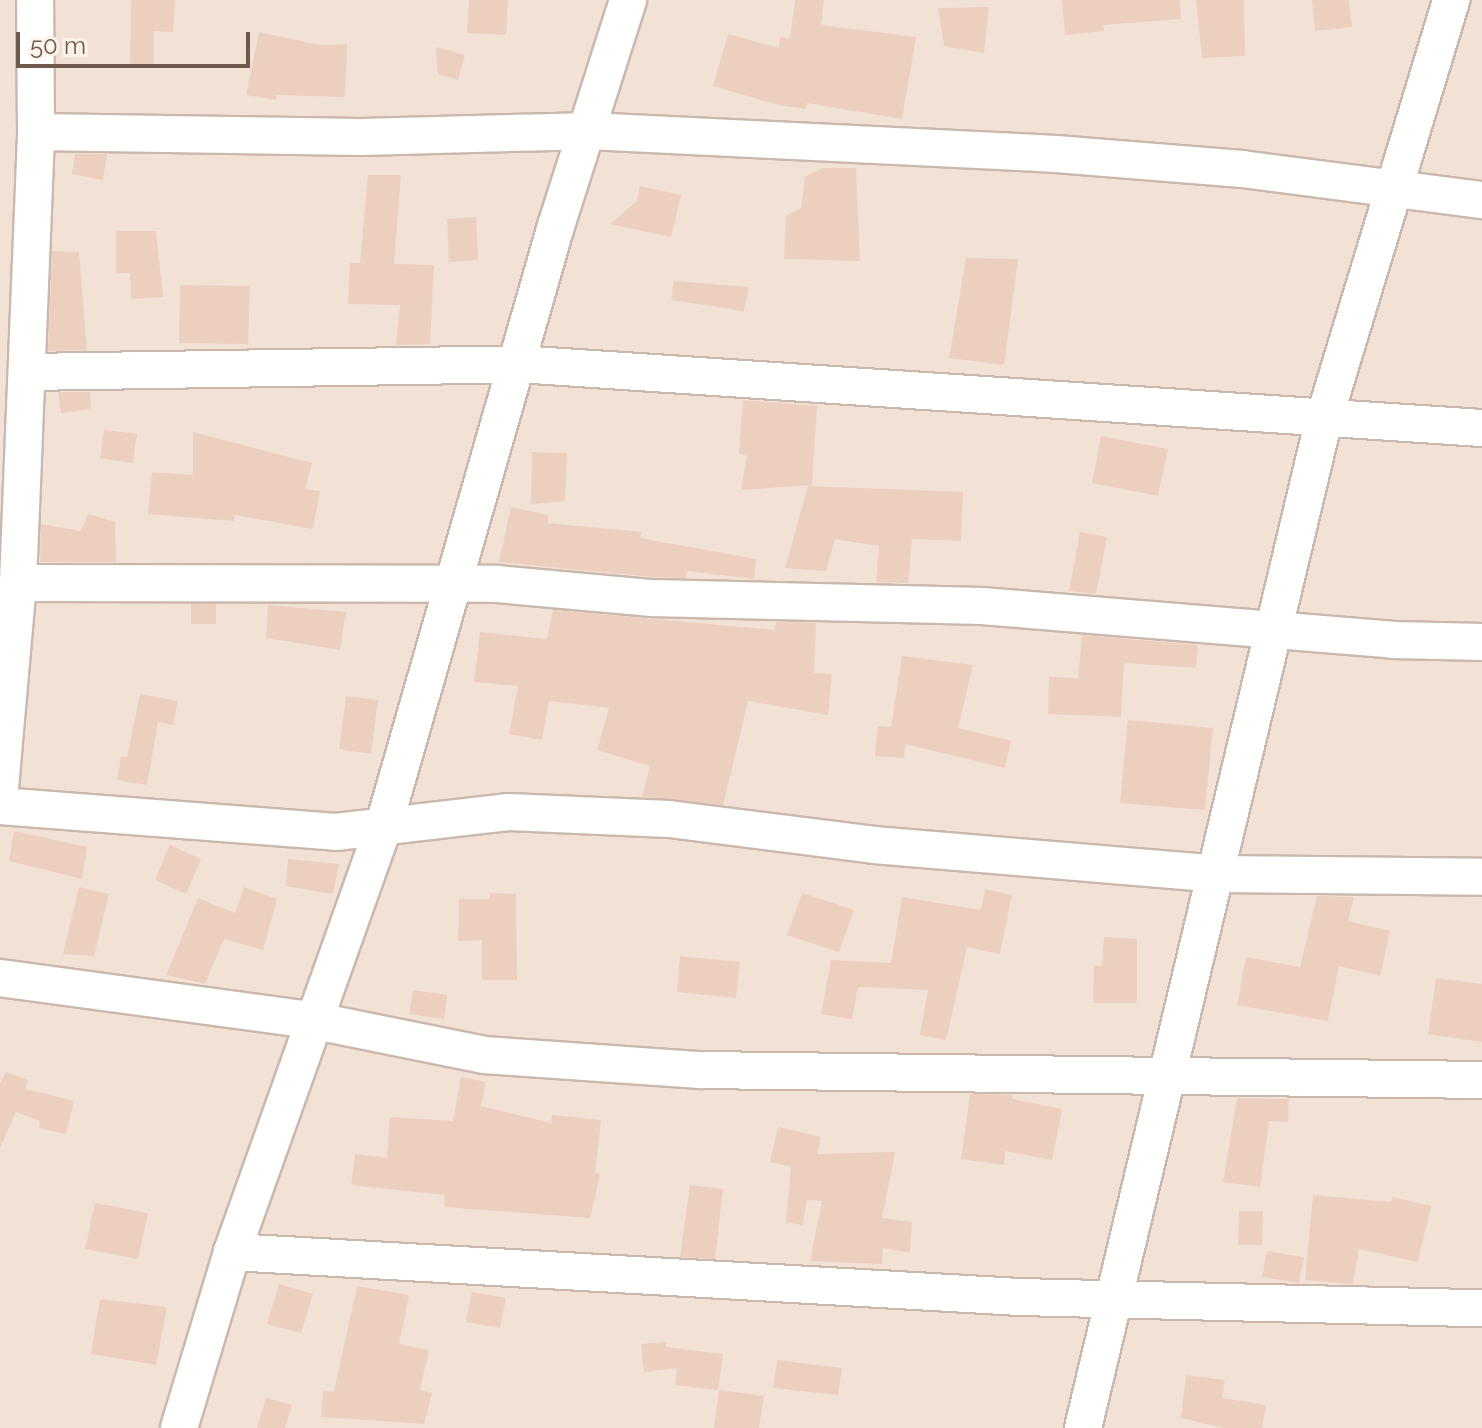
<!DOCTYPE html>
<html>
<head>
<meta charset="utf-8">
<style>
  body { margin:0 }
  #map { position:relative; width:1482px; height:1428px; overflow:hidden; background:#faf1e5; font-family:Raleway,sans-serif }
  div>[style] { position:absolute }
  .residential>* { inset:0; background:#f1e2d5 }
  .building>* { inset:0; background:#edcfc0 }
  .roads { filter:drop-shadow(2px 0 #cbb8ad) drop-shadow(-2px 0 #cbb8ad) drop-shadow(0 2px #cbb8ad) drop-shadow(0 -2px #cbb8ad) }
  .minor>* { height:36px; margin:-18px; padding:0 18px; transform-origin:18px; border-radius:18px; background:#fff }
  span { translate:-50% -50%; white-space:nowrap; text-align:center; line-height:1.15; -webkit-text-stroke:7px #fdf5eb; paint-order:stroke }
  .scale { position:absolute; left:16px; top:32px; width:234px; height:36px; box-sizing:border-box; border:4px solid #71584d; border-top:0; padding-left:10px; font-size:24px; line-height:28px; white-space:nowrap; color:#71584d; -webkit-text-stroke:6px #fdf5eb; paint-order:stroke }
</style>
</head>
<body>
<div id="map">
  <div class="residential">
    <i style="clip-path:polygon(0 0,1482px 0,1482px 1428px,0 1428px)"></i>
  </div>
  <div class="building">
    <i style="clip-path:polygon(131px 0,175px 0,173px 32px,154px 31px,154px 64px,130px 64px)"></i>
    <i style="clip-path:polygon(469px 0,508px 0,506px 35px,467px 33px)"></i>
    <i style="clip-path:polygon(795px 0,824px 0,821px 25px,916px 37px,902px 119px,807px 103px,806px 109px,779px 105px,713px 86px,728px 34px,779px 48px,780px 37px,790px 38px)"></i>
    <i style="clip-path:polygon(1062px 0,1180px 0,1181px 19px,1103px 25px,1104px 31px,1065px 35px)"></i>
    <i style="clip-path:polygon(1196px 0,1244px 0,1245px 56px,1202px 58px)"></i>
    <i style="clip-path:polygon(1312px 0,1349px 0,1352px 27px,1315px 31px)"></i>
    <i style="clip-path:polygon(989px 7px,984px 53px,944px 46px,938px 8px)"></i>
    <i style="clip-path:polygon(259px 32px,320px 45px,347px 44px,345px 97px,277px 95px,276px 100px,246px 95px)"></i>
    <i style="clip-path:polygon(436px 47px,465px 55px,458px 80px,438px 74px)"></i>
    <i style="clip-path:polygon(75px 154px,107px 154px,103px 180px,72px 174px)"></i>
    <i style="clip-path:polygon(822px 168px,856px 168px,860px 261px,784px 259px,786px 216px,801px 208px,805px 177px)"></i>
    <i style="clip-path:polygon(368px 175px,401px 175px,394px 264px,434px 265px,430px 344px,396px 345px,400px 305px,348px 304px,350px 263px,360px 263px)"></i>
    <i style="clip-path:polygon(640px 186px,681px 195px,671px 237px,610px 224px,637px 201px)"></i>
    <i style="clip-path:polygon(476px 217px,478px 260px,449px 262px,447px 219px)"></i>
    <i style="clip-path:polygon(116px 231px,156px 231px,163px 297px,131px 299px,130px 273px,116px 273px)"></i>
    <i style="clip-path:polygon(52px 251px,79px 252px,87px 350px,48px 351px)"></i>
    <i style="clip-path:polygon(966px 258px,1018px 259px,1004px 365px,949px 358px)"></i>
    <i style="clip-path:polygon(674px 281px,749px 287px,744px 311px,671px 300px)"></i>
    <i style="clip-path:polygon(180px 285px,250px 286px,248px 344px,179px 343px)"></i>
    <i style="clip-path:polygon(58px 392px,90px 392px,91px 409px,61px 413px)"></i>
    <i style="clip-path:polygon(743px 400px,817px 406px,812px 485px,741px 490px,747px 455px,739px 454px)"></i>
    <i style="clip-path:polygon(104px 430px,137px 434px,133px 463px,100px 458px)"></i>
    <i style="clip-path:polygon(193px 432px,312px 463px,305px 489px,320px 491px,313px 529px,234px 515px,234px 521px,148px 514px,152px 472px,193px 475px)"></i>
    <i style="clip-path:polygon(1101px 436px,1168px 449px,1158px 496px,1092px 483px)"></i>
    <i style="clip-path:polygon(532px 452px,567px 453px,565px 501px,531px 504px)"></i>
    <i style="clip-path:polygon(808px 486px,963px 492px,961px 541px,912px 539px,908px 583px,876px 582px,879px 546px,835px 539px,826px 571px,785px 568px)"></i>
    <i style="clip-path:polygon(511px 507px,548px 515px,548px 523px,642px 532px,640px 538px,756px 559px,754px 579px,687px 571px,686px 578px,653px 577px,499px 562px)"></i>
    <i style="clip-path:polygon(88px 514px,115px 522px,116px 562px,40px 562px,41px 524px,81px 531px)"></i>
    <i style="clip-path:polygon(1080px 532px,1107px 537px,1096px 594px,1069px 591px)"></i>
    <i style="clip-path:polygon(191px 604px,216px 604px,216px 624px,191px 624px)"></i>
    <i style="clip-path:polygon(268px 605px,346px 612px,340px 650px,266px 638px)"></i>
    <i style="clip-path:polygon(553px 610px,775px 630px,776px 622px,816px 623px,814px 673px,832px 674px,828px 715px,748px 701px,723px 805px,642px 797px,650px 766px,597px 750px,609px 708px,549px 701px,542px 740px,509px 734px,518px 686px,474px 682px,480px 632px,547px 639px)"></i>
    <i style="clip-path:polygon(1082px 635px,1198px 645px,1196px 668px,1124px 663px,1121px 717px,1048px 714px,1049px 677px,1078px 678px)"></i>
    <i style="clip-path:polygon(902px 656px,973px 665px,958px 728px,1011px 741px,1005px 768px,905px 744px,904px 758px,875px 756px,878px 726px,891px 727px)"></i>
    <i style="clip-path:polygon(140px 694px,178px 701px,173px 725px,158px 722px,147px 785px,117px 780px,121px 756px,127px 757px)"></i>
    <i style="clip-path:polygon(346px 696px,378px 700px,371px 754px,339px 749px)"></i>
    <i style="clip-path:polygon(1128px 720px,1213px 728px,1205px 810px,1120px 803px)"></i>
    <i style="clip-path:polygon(14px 831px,87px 847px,82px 879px,9px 861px)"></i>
    <i style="clip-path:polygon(170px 845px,201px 859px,186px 894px,155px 880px)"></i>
    <i style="clip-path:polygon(288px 859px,339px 864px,333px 894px,286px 886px)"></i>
    <i style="clip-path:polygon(79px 887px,109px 894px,94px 956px,63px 954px)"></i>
    <i style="clip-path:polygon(244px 887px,277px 899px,263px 950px,224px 939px,205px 984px,166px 975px,198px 898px,235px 913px)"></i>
    <i style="clip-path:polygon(985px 889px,1012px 895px,1000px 954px,967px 947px,946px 1040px,920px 1035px,928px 990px,858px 987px,852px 1019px,821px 1014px,831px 960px,891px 963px,902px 897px,981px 910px)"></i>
    <i style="clip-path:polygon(490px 893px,516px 894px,517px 980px,482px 980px,482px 940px,458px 941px,459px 899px,490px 899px)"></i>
    <i style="clip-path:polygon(802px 893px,854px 910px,839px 952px,787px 935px)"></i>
    <i style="clip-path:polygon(1317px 896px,1354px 897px,1348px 921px,1390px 931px,1380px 976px,1339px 966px,1328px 1021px,1237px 1005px,1246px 957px,1300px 967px)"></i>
    <i style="clip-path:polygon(1104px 937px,1137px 939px,1137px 1003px,1093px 1003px,1094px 966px,1102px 966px)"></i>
    <i style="clip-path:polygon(680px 956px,740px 962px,736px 998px,677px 992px)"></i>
    <i style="clip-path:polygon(1436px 978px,1482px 984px,1482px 1042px,1428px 1034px)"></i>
    <i style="clip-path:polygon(413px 990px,447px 995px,444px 1019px,409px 1014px)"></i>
    <i style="clip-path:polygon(6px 1072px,28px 1080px,25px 1089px,74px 1101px,66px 1134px,39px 1128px,40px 1121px,16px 1112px,0 1148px,0 1083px)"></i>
    <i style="clip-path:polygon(461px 1077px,486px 1082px,481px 1106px,551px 1123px,552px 1115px,601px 1120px,595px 1173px,600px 1174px,590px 1218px,444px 1207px,445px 1195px,351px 1185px,355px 1154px,387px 1158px,390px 1117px,453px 1121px)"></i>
    <i style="clip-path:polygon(970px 1094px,1013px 1095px,1012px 1099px,1062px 1109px,1052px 1160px,1005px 1151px,1004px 1165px,961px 1159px)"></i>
    <i style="clip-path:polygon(1237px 1098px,1289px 1099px,1288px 1122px,1269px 1121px,1260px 1187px,1223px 1182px)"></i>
    <i style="clip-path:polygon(778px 1127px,821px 1137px,817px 1154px,895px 1152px,882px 1218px,912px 1222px,910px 1253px,883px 1248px,882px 1264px,810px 1261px,822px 1201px,807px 1200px,802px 1225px,786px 1222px,791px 1167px,770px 1162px)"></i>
    <i style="clip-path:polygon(690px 1185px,723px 1189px,715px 1259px,680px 1257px)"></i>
    <i style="clip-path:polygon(1313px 1195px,1391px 1202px,1392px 1197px,1431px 1206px,1418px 1262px,1359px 1249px,1353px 1284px,1305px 1280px)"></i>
    <i style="clip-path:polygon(95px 1203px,148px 1213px,138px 1259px,85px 1249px)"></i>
    <i style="clip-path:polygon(1239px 1211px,1263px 1211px,1262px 1245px,1238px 1245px)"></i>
    <i style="clip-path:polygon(1267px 1251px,1304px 1257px,1299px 1283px,1262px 1277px)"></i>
    <i style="clip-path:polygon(279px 1284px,313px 1294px,301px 1333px,267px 1324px)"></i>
    <i style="clip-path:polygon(357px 1286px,409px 1295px,399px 1344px,429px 1350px,420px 1390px,432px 1393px,424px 1424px,321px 1417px,323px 1391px,334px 1392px)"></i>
    <i style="clip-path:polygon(472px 1292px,506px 1298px,500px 1328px,466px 1322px)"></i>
    <i style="clip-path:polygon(100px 1299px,167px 1307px,156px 1365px,91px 1354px)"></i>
    <i style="clip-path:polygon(666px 1342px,666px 1347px,723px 1354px,718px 1390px,675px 1385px,677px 1368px,644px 1372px,641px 1344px)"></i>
    <i style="clip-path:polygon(777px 1360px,842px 1368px,838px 1395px,773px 1388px)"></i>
    <i style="clip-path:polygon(1186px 1375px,1225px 1380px,1222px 1398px,1266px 1405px,1262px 1428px,1224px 1428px,1181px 1418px)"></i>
    <i style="clip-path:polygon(719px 1390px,764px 1396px,759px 1428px,714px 1428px)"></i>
    <i style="clip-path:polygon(266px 1398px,292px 1405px,285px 1428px,257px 1428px)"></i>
  </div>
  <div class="roads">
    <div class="minor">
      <i style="left:36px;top:132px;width:325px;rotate:0.9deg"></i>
      <i style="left:361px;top:137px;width:227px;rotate:-1.5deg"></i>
      <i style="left:588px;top:131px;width:469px;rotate:2.8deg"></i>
      <i style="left:1056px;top:154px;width:187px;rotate:4.6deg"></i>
      <i style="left:1242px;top:169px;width:242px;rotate:7.4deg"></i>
      <i style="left:27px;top:372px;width:491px;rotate:-0.9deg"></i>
      <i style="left:518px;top:364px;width:966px;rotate:3.8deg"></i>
      <i style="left:18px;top:583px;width:479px;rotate:0.1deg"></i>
      <i style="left:497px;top:584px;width:156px;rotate:5.2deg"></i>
      <i style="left:652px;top:598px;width:330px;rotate:1.4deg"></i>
      <i style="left:982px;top:606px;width:411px;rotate:4.7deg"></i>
      <i style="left:1392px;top:640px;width:90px;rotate:1.3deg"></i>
      <i style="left:0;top:788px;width:206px;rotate:-85deg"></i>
      <i style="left:18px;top:583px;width:451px;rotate:-87.7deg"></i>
      <i style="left:36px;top:132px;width:132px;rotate:-90.4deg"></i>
      <i style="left:0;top:806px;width:337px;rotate:4.4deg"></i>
      <i style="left:336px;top:832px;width:174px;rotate:-6.6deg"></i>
      <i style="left:509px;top:812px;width:160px;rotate:2.5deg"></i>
      <i style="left:669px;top:819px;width:207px;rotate:7.2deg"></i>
      <i style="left:874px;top:845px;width:344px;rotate:4.8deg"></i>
      <i style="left:1217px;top:874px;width:265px;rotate:0.6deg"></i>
      <i style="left:0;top:978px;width:314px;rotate:7.7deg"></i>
      <i style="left:311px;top:1020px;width:177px;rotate:11.4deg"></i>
      <i style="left:484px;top:1055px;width:217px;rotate:4deg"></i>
      <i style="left:700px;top:1070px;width:782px;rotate:0.73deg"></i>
      <i style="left:232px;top:1252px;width:788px;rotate:3.27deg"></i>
      <i style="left:1019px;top:1297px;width:463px;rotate:1.4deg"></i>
      <i style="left:179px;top:1428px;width:184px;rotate:-73.2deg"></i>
      <i style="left:232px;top:1252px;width:450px;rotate:-70.4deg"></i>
      <i style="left:383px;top:828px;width:626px;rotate:-73.97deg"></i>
      <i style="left:556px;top:226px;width:237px;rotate:-72.3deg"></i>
      <i style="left:1083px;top:1428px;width:1037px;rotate:-76.57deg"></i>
      <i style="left:1324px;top:419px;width:438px;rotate:-73.1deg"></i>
    </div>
  </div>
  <div class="scale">50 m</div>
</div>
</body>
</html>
